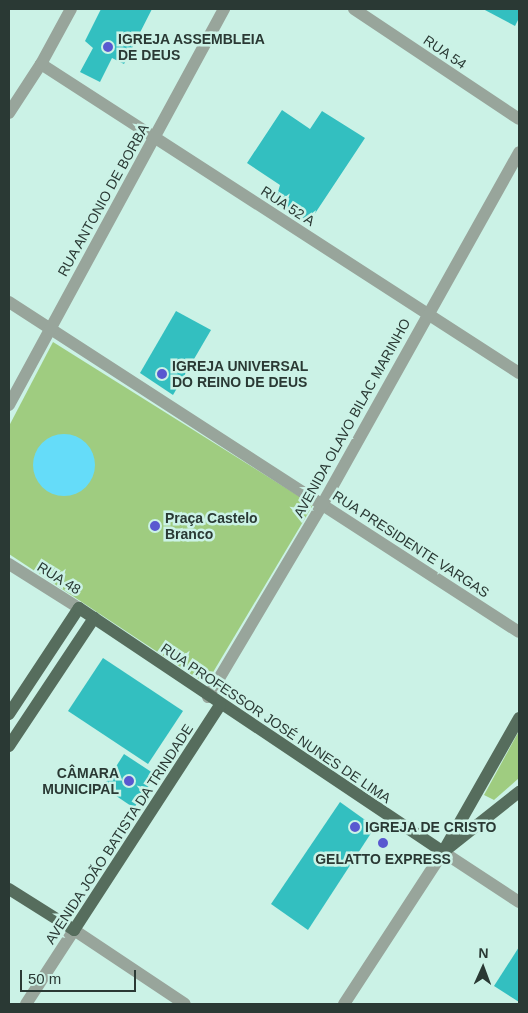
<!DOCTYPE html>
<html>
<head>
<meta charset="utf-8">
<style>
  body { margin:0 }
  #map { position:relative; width:528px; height:1013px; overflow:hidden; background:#cbf2e6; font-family:Helvetica,sans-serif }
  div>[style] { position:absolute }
  .green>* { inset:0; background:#9fcc80 }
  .water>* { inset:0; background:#65dcf9 }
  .round { border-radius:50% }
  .building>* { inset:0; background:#33bfc0 }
  .minor>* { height:12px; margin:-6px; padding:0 6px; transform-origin:6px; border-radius:6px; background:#98a59b }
  .major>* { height:12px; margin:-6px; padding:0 6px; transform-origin:6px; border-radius:6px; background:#566d5d }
  .dots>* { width:14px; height:14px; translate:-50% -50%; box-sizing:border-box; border:2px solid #cbf2e6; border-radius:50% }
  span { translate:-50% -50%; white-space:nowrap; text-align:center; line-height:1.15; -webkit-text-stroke:5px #cbf2e6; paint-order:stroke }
  .poi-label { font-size:14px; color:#2a3934; font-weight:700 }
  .left { translate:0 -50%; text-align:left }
  .right { translate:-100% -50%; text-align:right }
  .street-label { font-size:14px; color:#2a3934 }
  .frame { position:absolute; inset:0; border:10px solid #2a3934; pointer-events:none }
  .north { position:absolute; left:458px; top:943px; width:50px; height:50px; -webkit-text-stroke:4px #cbf2e6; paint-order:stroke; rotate:2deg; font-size:14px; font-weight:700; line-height:20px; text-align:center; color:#2a3934 }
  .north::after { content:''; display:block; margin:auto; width:18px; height:22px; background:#2a3934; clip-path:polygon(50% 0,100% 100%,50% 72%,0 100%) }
  .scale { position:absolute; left:20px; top:970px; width:116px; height:22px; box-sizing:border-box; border:2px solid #2a3934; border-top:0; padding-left:6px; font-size:15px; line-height:18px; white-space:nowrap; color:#2a3934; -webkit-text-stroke:4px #cbf2e6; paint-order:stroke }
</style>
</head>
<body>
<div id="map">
  <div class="green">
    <i style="clip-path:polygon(53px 342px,313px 505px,206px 684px,9px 554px,9px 426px)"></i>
    <i style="clip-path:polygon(519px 731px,519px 778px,494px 800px,484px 795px)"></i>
  </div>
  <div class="water">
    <i class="round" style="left:33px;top:434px;width:62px;height:62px"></i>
  </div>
  <div class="building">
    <i style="clip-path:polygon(101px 9px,152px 9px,124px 64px,112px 58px,100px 82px,80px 72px,93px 48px,85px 41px)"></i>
    <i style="clip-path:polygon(483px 9px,519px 9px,519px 18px,515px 26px)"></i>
    <i style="clip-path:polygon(282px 110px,310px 129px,322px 111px,365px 138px,308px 224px,275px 202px,280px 185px,247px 163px)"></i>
    <i style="clip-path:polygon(176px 311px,211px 330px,173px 395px,140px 373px)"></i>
    <i style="clip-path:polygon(103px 658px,183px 711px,148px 764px,68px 711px)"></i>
    <i style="clip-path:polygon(124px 754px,156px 775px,134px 808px,103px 787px)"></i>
    <i style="clip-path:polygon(340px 802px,375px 827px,308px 930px,271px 904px)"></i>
    <i style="clip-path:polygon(519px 947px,519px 1002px,494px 986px)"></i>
  </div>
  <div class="minor">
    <i style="left:354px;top:9px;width:198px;rotate:33.7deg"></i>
    <i style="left:41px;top:64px;width:569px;rotate:32.88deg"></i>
    <i style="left:9px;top:113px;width:59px;rotate:-56.9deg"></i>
    <i style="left:41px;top:64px;width:63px;rotate:-61.4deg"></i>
    <i style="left:9px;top:302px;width:607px;rotate:32.91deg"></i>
    <i style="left:9px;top:405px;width:451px;rotate:-61.5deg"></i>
    <i style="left:9px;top:564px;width:83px;rotate:32.2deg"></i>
    <i style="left:208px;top:697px;width:223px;rotate:-59.3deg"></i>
    <i style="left:322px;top:505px;width:404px;rotate:-60.8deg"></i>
    <i style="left:26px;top:1004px;width:88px;rotate:-57deg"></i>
    <i style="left:74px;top:930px;width:133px;rotate:33.7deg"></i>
    <i style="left:344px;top:1004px;width:181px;rotate:-56.9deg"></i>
    <i style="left:443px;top:852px;width:91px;rotate:33.3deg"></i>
  </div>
  <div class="major">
    <i style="left:9px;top:714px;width:127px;rotate:-56.6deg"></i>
    <i style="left:79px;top:608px;width:438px;rotate:33.8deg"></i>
    <i style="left:9px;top:746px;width:154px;rotate:-56.4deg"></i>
    <i style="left:447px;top:849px;width:92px;rotate:-38.4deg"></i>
    <i style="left:443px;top:852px;width:154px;rotate:-60.4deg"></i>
    <i style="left:9px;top:889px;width:77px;rotate:32.2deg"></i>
    <i style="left:74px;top:930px;width:268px;rotate:-57deg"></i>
  </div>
  <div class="dots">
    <i style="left:108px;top:47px;background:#5958d0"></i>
    <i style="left:162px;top:374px;background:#5958d0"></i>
    <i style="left:155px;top:526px;background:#5958d0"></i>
    <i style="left:129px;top:781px;background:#5958d0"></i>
    <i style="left:355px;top:827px;background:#5958d0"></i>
    <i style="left:383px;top:843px;background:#5958d0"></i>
  </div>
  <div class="poi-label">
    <span class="left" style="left:118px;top:47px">IGREJA ASSEMBLEIA<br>DE DEUS</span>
    <span class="left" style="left:172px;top:374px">IGREJA UNIVERSAL<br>DO REINO DE DEUS</span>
    <span class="left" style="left:165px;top:526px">Praça Castelo<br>Branco</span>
    <span class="right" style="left:119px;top:781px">CÂMARA<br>MUNICIPAL</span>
    <span class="left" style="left:365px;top:827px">IGREJA DE CRISTO</span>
    <span style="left:383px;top:859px">GELATTO EXPRESS</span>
  </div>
  <div class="street-label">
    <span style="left:445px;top:52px;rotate:34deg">RUA 54</span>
    <span style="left:103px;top:200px;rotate:-61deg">RUA ANTONIO DE BORBA</span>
    <span style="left:288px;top:206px;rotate:33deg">RUA 52 A</span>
    <span style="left:352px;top:418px;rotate:-61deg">AVENIDA OLAVO BILAC MARINHO</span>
    <span style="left:411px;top:544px;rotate:33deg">RUA PRESIDENTE VARGAS</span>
    <span style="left:59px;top:578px;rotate:32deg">RUA 48</span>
    <span style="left:276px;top:723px;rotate:34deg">RUA PROFESSOR JOSÉ NUNES DE LIMA</span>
    <span style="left:119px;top:834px;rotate:-57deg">AVENIDA JOÃO BATISTA DA TRINDADE</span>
  </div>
  <div class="frame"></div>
  <div class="north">N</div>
  <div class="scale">50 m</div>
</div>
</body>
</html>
